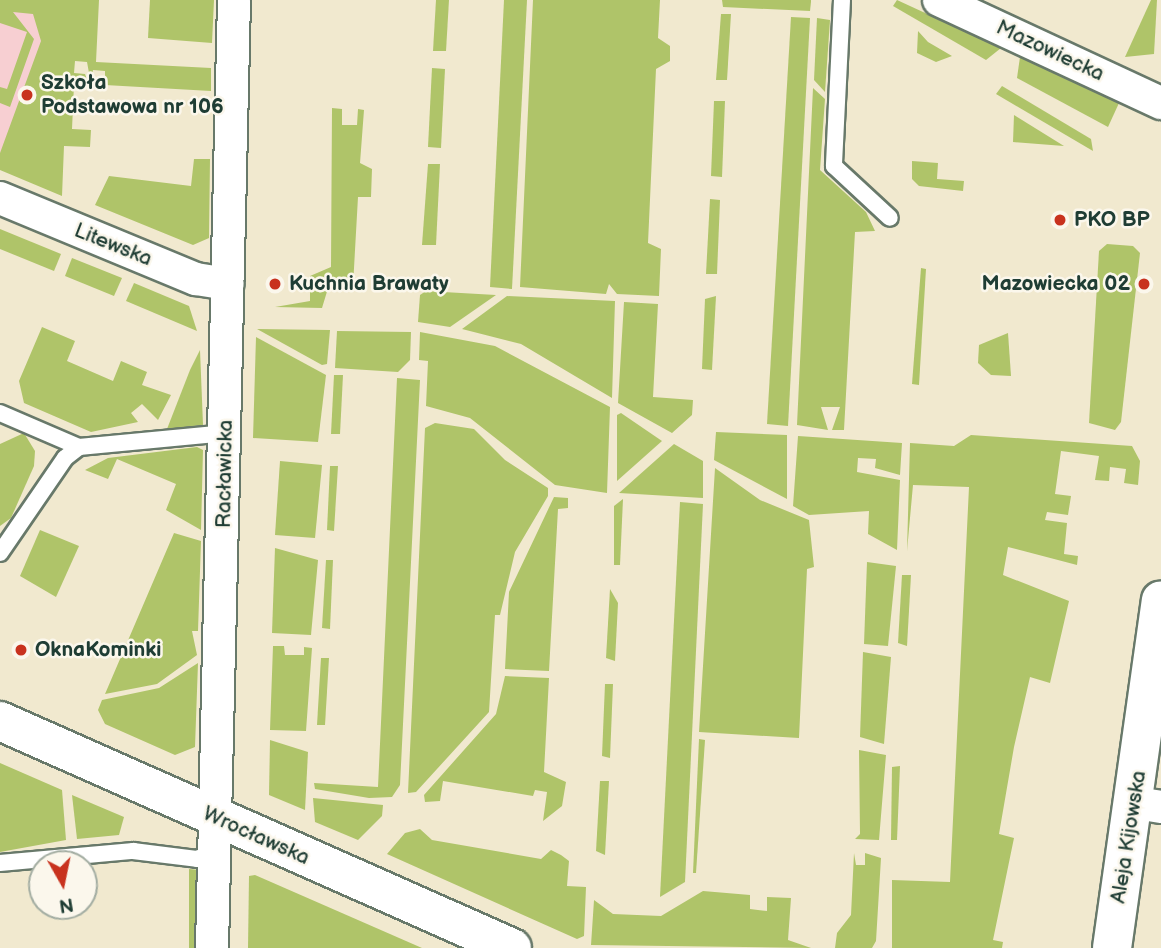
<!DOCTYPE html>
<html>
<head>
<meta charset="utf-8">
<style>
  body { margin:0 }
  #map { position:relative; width:1161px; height:948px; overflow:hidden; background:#f1e9cf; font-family:"Balsamiq Sans",sans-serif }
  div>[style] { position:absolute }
  .built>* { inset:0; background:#f7cfd2 }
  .green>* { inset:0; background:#afc469 }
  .roads { filter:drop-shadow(2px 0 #68796a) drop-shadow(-2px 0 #68796a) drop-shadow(0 2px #68796a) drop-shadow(0 -2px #68796a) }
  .service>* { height:16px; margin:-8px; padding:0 8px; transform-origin:8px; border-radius:8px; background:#fff }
  .minor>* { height:32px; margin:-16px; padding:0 16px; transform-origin:16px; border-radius:16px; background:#fff }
  .tertiary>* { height:38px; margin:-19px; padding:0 19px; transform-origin:19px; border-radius:19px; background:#fff }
  .dots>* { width:19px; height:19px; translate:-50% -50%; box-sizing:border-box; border:4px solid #fbf7ec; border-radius:50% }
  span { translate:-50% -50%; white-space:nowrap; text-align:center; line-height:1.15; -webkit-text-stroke:5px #fbf7ec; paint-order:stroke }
  .street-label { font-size:21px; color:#1f3d34 }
  .poi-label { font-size:21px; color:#1f3d34; font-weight:700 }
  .left { translate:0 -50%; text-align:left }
  .right { translate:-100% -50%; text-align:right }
  .north { position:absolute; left:28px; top:850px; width:70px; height:70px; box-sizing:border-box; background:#fbf7ec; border:2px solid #a3ada2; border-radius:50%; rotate:171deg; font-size:19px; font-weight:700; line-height:28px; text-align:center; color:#1f3d34 }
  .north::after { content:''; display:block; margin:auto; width:24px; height:32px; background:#c8321e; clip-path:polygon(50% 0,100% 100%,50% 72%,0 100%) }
</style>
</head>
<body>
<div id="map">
  <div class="built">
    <i style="clip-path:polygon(0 0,58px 0,50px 174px,0 153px)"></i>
  </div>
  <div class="green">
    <i style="clip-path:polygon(0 0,99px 0,96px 62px,211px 68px,211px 91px,105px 85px,105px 71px,93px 70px,91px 84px,87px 62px,75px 61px,74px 73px,85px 74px,89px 85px,74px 85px,72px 129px,91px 130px,90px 147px,64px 146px,62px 196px,0 170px,0 153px,41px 41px,33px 14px,13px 12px,34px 39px,10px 107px,0 103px,0 87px,7px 89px,27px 32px,0 23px)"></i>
    <i style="clip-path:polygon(150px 0,214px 0,212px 43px,148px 38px)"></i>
    <i style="clip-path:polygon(436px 0,449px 0,446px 51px,433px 51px)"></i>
    <i style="clip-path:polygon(504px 0,527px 0,512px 289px,490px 287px)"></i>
    <i style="clip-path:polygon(533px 0,660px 0,658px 38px,670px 46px,670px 61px,656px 69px,648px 243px,661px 249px,659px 296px,617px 294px,609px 284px,606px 294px,520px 287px)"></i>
    <i style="clip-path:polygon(722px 0,811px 0,811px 2px,810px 11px,723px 7px)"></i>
    <i style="clip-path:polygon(897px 0,1001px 48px,986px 60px,893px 6px)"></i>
    <i style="clip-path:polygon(1151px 0,1157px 0,1154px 54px,1125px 57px)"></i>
    <i style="clip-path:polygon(721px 14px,731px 14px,727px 80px,716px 80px)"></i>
    <i style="clip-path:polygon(791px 17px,810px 18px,788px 426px,767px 424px)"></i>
    <i style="clip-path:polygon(817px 18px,830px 20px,825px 92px,814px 80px)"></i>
    <i style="clip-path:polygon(918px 31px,928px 42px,952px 56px,936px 62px,917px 53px)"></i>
    <i style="clip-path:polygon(1020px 57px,1119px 103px,1108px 127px,1017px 78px)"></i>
    <i style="clip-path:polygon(432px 68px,445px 69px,441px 148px,428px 147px)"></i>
    <i style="clip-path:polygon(1002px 86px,1091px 139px,1093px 151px,996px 94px)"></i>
    <i style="clip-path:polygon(813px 88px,825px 99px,820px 170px,866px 212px,875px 231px,855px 232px,844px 430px,832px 430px,840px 407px,821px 407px,828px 430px,797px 425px)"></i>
    <i style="clip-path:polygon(714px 101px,725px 101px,722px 177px,711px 176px)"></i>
    <i style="clip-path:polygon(332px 108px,342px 109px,342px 125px,357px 125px,358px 109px,364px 110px,360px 163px,372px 169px,371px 197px,358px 197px,353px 286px,329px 285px,322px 308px,275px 307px,310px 301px,310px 276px,331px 267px)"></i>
    <i style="clip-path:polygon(1014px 115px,1064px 146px,1013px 142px)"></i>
    <i style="clip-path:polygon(194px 159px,210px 159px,209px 238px,193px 245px,95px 205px,109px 176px,191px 186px)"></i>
    <i style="clip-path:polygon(912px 161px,938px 163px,937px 179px,964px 181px,963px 191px,919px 186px,912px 179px)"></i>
    <i style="clip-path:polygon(428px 164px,440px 164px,436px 245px,422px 245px)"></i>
    <i style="clip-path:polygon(710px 199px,720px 200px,717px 274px,706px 274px)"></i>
    <i style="clip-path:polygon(0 229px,61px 254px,54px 271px,0 249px)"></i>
    <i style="clip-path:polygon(1107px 244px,1133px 246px,1140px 253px,1121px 422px,1115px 430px,1089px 423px,1099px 251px)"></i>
    <i style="clip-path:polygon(72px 258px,122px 278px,114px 296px,65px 276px)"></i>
    <i style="clip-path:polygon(921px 268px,926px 269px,919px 385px,912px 384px)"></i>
    <i style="clip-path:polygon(134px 283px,189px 306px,197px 331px,126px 301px)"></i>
    <i style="clip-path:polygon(426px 291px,496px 295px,450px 327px,418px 322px,420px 295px)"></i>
    <i style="clip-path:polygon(507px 296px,615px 301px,612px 398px,521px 344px,462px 329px)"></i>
    <i style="clip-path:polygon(716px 296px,712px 370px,702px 369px,705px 299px)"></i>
    <i style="clip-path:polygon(624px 302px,658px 304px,653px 397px,693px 400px,692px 415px,672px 433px,618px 403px)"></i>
    <i style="clip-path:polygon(42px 327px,75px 341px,67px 361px,113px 381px,121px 361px,147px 372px,142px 385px,171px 395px,158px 420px,142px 404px,131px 413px,138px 422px,91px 432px,24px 403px,19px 381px)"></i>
    <i style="clip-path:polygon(257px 329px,330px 330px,327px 364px,322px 365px)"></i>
    <i style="clip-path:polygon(337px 331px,411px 332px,410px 360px,398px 372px,335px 368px)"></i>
    <i style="clip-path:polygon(420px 332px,495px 346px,610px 407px,607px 493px,555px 485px,470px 418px,426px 406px,428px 361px,419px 360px)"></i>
    <i style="clip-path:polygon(1008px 333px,1011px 376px,991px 375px,978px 363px,979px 345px)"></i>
    <i style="clip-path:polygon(256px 337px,326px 375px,318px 442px,253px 438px)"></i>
    <i style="clip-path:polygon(200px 350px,203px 425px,167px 429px,190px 370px)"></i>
    <i style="clip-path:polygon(334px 375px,343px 375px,340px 434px,331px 434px)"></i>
    <i style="clip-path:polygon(397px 378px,420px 380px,400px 785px,392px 797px,369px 798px,315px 789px,314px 783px,378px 787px)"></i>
    <i style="clip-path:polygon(621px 413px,662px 441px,617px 481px,617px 415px)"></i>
    <i style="clip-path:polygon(435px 423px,474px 429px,505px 460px,548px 488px,548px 496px,515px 552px,500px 615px,495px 615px,489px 712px,416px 792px,408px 793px,425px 428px)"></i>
    <i style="clip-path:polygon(716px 432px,787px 435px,787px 499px,714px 460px)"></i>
    <i style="clip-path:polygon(24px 433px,35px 451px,34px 466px,11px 518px,0 526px,0 444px)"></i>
    <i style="clip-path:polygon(971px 435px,1132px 446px,1140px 461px,1138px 485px,1124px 483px,1126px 469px,1110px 467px,1109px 481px,1095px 480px,1099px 456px,1061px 451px,1055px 494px,1071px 496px,1068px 515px,1047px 512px,1045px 520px,1067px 523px,1064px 554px,1078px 556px,1077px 565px,1008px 547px,1003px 575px,1069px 601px,1050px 683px,1030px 677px,1014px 747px,999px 834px,1014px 838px,993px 940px,1003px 942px,1002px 948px,892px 948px,892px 880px,950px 882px,969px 487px,913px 485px,907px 551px,910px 443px,954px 446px)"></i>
    <i style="clip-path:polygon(798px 436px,902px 443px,900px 475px,875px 468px,876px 459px,858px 458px,857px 472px,900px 480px,897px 550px,868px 534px,869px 511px,809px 515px,793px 506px)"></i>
    <i style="clip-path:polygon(674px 444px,703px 461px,703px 498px,619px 493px)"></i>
    <i style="clip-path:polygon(197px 447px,203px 450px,201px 530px,166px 510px,176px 484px,117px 459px,108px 479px,85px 470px,108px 458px)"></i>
    <i style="clip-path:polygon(280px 461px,322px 465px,315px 538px,275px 535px)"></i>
    <i style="clip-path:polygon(330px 466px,338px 466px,334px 531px,327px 530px)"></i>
    <i style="clip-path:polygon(715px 468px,760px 500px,809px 520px,814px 567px,807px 569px,799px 738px,699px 732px)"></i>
    <i style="clip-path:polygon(554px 497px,568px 498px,568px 508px,558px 509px,549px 671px,505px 669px,509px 592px)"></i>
    <i style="clip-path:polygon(623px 499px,620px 565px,614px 565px,614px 506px)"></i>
    <i style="clip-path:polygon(680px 502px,703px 504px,685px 882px,660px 897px)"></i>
    <i style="clip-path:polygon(40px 530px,79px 546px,56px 597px,20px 576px)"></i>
    <i style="clip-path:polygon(174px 533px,201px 541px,198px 631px,192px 631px,197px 655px,157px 684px,105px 694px)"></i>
    <i style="clip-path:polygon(275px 548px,318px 560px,311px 635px,272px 633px)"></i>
    <i style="clip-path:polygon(326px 560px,333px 560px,330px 629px,322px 628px)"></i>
    <i style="clip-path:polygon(867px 562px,896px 566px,888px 646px,864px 644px)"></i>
    <i style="clip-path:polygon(902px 575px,911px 575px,907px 646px,898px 643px)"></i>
    <i style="clip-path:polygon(610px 589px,618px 603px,615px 661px,606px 658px)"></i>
    <i style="clip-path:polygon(273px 646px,284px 646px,285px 655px,304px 655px,304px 647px,312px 648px,306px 731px,270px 730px)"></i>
    <i style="clip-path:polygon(863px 652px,891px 657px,884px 744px,860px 737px)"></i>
    <i style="clip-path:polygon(321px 658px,329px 658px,325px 725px,317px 725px)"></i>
    <i style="clip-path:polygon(198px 663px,195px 747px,175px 755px,105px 724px,98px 710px,102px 700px,159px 688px)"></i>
    <i style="clip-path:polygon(505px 676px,549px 678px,544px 772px,566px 782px,562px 806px,543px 821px,547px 792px,535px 790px,533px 796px,443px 781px,440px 801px,425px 802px,424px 795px,496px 714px)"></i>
    <i style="clip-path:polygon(605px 684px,613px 684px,610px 758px,602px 756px)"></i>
    <i style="clip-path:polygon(699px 739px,705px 740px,696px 873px,693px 873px)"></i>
    <i style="clip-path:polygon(270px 740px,308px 752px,305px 810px,269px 795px)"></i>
    <i style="clip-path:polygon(859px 750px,886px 755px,879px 840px,855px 839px,860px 834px)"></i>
    <i style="clip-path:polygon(0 763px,62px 790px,66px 840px,0 852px)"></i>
    <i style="clip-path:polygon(900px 766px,897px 840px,891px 840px,892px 767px)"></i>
    <i style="clip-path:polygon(600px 781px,609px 781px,605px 855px,596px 851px)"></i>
    <i style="clip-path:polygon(72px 795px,124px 817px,119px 835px,77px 839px)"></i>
    <i style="clip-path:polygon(313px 798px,383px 805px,382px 816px,358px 840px,315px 822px)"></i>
    <i style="clip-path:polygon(420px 829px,432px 840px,541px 859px,551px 850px,561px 855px,569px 861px,567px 886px,586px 887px,584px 936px,577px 939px,387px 854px,405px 833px)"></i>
    <i style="clip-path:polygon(854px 853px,856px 865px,865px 865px,865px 853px,881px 858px,876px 941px,872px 948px,835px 948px,837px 933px,851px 915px)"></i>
    <i style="clip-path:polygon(189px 869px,200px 870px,199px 948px,189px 948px)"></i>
    <i style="clip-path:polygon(255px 875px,422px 948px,248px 948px,249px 876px)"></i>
    <i style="clip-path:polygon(703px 891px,750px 895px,750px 909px,767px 911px,767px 897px,791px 898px,788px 940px,811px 948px,591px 945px,594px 900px,613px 914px,661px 916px)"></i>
  </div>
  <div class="roads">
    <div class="service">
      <i style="left:842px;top:0;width:166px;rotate:92.8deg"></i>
      <i style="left:834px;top:166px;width:76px;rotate:42.9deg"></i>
      <i style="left:0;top:413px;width:86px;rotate:23.3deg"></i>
      <i style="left:79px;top:447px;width:148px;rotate:-5.4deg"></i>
      <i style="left:0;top:553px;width:115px;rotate:-55.6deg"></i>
      <i style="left:65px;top:458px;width:18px;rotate:-38deg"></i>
      <i style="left:0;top:863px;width:134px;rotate:-5.2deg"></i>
      <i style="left:133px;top:851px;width:64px;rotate:7.1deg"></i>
      <i style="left:197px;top:859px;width:18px;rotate:-22deg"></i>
    </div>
    <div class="minor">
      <i style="left:939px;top:0;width:245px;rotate:24.9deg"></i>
      <i style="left:0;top:198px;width:212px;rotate:22.5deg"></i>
      <i style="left:196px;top:279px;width:32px;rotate:9deg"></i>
      <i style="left:1136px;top:803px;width:25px;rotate:9deg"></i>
      <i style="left:212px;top:948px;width:948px;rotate:-88.67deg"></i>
    </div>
    <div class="tertiary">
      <i style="left:0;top:721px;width:560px;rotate:23.91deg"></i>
      <i style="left:1112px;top:948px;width:351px;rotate:-82deg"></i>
    </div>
  </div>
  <div class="dots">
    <i style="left:27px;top:95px;background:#c8321e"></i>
    <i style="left:1060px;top:220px;background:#c8321e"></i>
    <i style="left:275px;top:284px;background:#c8321e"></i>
    <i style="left:1144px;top:284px;background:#c8321e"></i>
    <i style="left:21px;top:650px;background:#c8321e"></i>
  </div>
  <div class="street-label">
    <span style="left:1050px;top:51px;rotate:25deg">Mazowiecka</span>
    <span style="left:113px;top:245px;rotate:22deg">Litewska</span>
    <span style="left:225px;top:474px;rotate:-89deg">Racławicka</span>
    <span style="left:256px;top:836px;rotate:24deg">Wrocławska</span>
    <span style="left:1129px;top:837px;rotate:-81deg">Aleja Kijowska</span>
  </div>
  <div class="poi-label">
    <span class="left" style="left:41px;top:95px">Szkoła<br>Podstawowa nr 106</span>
    <span class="left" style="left:1074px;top:220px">PKO BP</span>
    <span class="left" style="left:289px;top:284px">Kuchnia Brawaty</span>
    <span class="right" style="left:1130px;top:284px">Mazowiecka 02</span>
    <span class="left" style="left:35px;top:650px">OknaKominki</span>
  </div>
  <div class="north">N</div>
</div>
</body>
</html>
